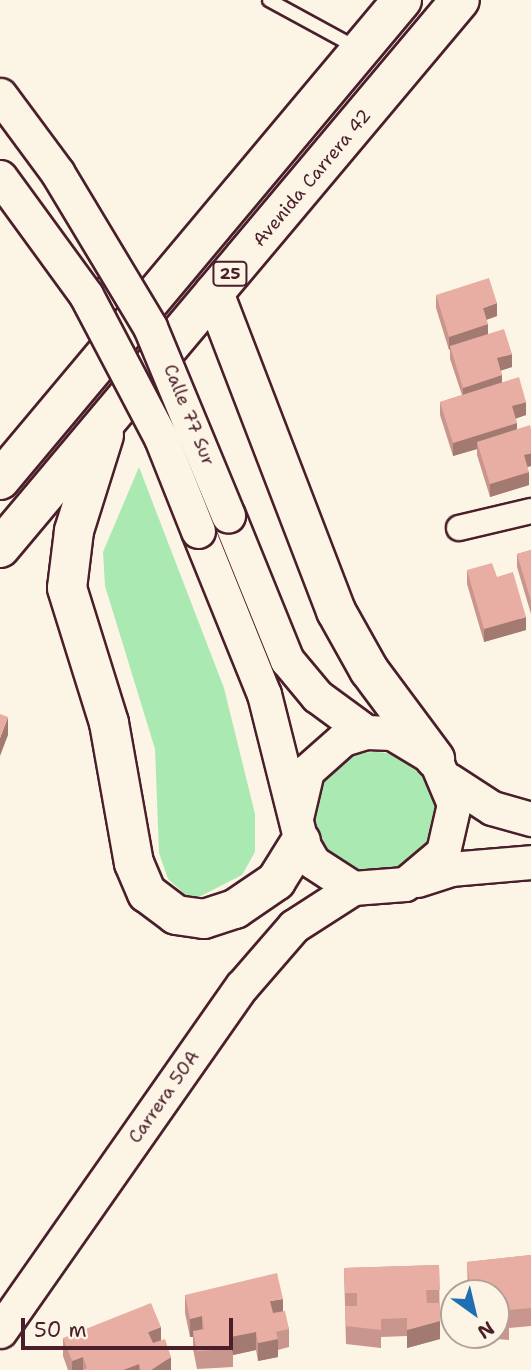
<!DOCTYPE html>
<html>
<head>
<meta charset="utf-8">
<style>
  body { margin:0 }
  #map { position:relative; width:531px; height:1370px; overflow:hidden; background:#fcf5e5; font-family:"Shantell Sans",sans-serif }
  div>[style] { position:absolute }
  .green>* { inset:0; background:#aaeab2 }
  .round { border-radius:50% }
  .roads { filter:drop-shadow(2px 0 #4a1f2b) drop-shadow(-2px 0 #4a1f2b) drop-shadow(0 2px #4a1f2b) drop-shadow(0 -2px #4a1f2b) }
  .lane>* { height:12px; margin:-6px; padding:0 6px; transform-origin:6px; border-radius:6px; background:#fcf5e5 }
  .street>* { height:24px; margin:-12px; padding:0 12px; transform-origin:12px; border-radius:12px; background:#fcf5e5 }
  .secondary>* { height:33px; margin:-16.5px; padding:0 16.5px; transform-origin:16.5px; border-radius:16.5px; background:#fcf5e5 }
  .highway>* { height:38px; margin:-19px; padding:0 19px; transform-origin:19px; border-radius:19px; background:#fcf5e5 }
  .bridges { filter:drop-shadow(2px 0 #4a1f2b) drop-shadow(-2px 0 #4a1f2b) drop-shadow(0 2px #4a1f2b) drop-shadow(0 -2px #4a1f2b) }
  .secondary-bridge>* { height:33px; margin:-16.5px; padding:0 16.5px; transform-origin:16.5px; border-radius:16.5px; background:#fcf5e5 }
  .wall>* { inset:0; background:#c8968c }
  .shaded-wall>* { inset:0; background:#a27a72 }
  .building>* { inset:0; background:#e8aea3 }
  span { translate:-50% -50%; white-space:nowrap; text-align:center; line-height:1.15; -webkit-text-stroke:7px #fcf5e5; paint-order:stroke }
  .shield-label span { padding:2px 5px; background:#fcf5e5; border:2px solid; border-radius:5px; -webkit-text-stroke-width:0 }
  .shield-label { font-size:16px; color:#4a1f2b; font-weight:700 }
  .street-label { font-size:18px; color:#4a1f2b }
  .north { position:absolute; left:440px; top:1279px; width:70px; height:70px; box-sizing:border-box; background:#fcf5e5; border:2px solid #b59f9b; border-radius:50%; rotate:146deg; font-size:19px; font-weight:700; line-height:28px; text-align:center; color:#4a1f2b }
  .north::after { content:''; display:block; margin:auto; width:24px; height:32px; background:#1f6fb2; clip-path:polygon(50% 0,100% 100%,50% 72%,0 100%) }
  .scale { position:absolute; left:21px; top:1318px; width:212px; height:32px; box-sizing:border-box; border:4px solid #4a1f2b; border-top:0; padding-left:9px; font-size:21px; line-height:24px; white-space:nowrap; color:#4a1f2b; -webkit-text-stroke:5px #fcf5e5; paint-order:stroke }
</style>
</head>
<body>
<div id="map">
  <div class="green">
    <i style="clip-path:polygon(139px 467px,224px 688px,255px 814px,255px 852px,242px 875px,201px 896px,188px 897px,168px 879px,159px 853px,155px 749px,105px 586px,103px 552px)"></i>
    <i class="round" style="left:314px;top:752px;width:122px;height:122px"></i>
  </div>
  <div class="roads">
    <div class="lane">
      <i style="left:269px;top:0;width:100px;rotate:28.6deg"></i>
    </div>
    <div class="street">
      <i style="left:0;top:139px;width:158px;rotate:53deg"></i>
      <i style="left:459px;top:528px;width:74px;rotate:-13.3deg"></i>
    </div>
    <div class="secondary">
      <i style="left:228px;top:515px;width:157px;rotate:67.9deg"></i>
      <i style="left:287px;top:660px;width:47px;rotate:50.2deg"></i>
      <i style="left:317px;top:696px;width:61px;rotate:36.3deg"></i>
      <i style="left:198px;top:531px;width:176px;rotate:68deg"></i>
      <i style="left:264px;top:694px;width:152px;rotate:75.9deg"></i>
      <i style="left:301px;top:841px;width:24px;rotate:60deg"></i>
      <i style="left:313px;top:862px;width:48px;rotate:33deg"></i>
      <i style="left:353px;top:888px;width:52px;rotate:-4.4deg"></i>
      <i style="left:405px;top:884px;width:50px;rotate:-40.1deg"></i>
      <i style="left:443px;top:852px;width:49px;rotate:-77.1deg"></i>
      <i style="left:454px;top:804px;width:49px;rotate:-112.9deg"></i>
      <i style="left:435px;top:759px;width:50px;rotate:-148.8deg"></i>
      <i style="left:392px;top:733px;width:26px;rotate:-178deg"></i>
      <i style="left:366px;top:732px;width:24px;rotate:163deg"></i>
      <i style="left:343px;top:739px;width:48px;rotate:138.4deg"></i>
      <i style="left:307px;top:771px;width:48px;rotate:103.2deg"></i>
      <i style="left:449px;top:780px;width:51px;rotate:33.1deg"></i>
      <i style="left:492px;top:808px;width:41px;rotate:15.8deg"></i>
      <i style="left:417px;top:880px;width:35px;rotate:-18deg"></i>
      <i style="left:450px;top:869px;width:81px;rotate:-4.9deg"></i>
      <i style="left:0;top:1331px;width:421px;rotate:-55deg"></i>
      <i style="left:242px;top:986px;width:79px;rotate:-49.1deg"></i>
      <i style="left:294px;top:926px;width:70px;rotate:-32.8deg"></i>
    </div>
    <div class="highway">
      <i style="left:214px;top:293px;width:341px;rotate:69deg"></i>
      <i style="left:336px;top:611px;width:68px;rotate:60.8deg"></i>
      <i style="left:369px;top:670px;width:111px;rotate:53.4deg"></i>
      <i style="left:104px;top:435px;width:101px;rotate:107.4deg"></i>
      <i style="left:74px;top:531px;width:57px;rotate:97deg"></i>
      <i style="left:67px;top:588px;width:141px;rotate:72.7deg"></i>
      <i style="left:109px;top:723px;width:142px;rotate:79.9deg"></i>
      <i style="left:134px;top:863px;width:33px;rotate:67deg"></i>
      <i style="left:147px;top:893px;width:36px;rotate:37deg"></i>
      <i style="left:176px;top:915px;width:28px;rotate:8deg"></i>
      <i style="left:204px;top:919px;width:33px;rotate:-18deg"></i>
      <i style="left:235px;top:909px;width:50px;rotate:-34.3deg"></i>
      <i style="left:276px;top:881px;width:47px;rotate:-58deg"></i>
      <i style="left:0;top:480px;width:626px;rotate:-50.05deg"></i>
      <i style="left:0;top:548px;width:715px;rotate:-49.99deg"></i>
    </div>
  </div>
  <div class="bridges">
    <div class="secondary-bridge">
      <i style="left:0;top:95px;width:96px;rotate:53.5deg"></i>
      <i style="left:57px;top:172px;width:181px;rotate:59deg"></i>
      <i style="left:150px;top:327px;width:204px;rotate:67.5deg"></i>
      <i style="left:0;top:177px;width:146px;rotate:53.9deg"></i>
      <i style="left:86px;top:295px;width:161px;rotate:62.3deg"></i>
      <i style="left:161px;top:438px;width:100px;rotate:68.3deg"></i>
    </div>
  </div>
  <div class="wall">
    <i style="clip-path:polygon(436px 295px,497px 316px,486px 320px,488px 334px,512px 367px,501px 370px,502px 382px,526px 415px,516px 418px,517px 429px,531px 466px,527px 467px,529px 485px,490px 497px,477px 455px,477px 449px,453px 456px,440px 415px,440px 402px,462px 395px,450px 359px,450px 349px,449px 350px,436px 308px)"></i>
    <i style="clip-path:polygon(531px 550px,531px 614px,517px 567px,517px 554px)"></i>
    <i style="clip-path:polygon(467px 570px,497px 577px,526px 630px,484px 642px,467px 584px)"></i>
    <i style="clip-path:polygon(531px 1255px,531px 1326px,509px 1328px,509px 1340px,473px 1337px,473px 1335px,496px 1335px,496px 1293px,468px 1293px,467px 1262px)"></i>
    <i style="clip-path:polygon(439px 1265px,440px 1339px,407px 1348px,407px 1336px,381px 1337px,381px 1348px,346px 1344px,344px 1268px)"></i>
    <i style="clip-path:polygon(185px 1295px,283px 1311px,289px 1329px,289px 1347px,278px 1350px,278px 1357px,258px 1361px,256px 1350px,233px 1355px,233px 1367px,197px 1369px,193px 1349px,193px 1337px,190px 1337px,185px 1313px)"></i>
    <i style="clip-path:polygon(63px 1338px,161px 1340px,171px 1370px,68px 1370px,63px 1356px)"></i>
  </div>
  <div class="shaded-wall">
    <i style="clip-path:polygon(497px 303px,497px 316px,483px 321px,483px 308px)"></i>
    <i style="clip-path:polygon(488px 324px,488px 338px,450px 346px,450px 349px,449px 350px,449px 337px)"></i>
    <i style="clip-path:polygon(512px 354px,512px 367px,497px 372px,497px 358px)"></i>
    <i style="clip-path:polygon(502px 375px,502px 388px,463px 401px,463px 388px)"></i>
    <i style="clip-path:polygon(526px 402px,526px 415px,512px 420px,512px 406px)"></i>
    <i style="clip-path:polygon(517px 423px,517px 436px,477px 442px,477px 449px,453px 456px,453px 443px)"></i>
    <i style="clip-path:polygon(531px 453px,531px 466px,524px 468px,524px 455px)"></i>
    <i style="clip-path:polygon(529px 472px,529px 485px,490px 497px,490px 484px)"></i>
    <i style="clip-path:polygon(526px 617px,526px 630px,484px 642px,484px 629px)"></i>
    <i style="clip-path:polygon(8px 717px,8px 735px,0 756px,0 738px)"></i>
    <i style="clip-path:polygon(283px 1299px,283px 1317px,270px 1319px,270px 1301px)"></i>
    <i style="clip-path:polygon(202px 1316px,202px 1334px,193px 1331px,193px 1337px,190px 1337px,190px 1319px)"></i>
    <i style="clip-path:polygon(440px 1321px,440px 1339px,407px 1348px,407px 1330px)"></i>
    <i style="clip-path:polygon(161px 1327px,161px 1345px,148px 1350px,148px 1332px)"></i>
    <i style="clip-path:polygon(256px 1332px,256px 1350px,233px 1355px,230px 1337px)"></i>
    <i style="clip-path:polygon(278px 1339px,278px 1357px,258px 1361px,258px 1343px)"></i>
    <i style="clip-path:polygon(83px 1357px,83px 1370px,72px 1370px,72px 1361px)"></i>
    <i style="clip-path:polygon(171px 1357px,171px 1370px,151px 1370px)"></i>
    <i style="clip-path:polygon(139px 1364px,139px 1370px,123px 1370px)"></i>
  </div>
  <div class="building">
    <i style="clip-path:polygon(489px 278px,497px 303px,483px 308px,488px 324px,449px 337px,436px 295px)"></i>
    <i style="clip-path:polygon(504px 329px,512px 354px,497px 358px,502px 375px,463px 388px,450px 346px)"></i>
    <i style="clip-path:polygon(519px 377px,526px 402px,512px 406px,517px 423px,453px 443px,440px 402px)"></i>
    <i style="clip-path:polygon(530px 425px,531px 429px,531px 453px,524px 455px,529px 472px,490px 484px,477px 442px)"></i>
    <i style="clip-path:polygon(531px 550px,531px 601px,517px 554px)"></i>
    <i style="clip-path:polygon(492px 563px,497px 577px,513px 572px,526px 617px,484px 629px,467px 570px)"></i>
    <i style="clip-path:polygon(0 714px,8px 717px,0 738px)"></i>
    <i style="clip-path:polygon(531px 1255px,531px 1308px,507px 1310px,509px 1322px,496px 1321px,496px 1293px,482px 1293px,482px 1286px,470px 1288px,467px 1262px)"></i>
    <i style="clip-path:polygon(439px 1265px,440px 1290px,426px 1290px,427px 1303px,440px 1303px,440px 1321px,407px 1330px,407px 1318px,381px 1319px,381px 1330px,346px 1326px,345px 1306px,357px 1306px,357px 1293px,345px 1293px,344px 1268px)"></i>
    <i style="clip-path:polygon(277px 1273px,283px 1299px,270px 1301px,273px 1313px,285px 1311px,289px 1329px,276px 1332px,278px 1339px,258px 1343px,256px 1332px,230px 1337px,233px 1349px,197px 1351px,193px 1331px,204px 1329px,202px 1316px,190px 1319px,185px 1295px)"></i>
    <i style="clip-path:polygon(151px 1303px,161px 1327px,148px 1332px,153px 1343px,165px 1339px,171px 1357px,151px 1370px,141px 1370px,139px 1364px,123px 1370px,83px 1370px,87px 1368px,83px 1357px,72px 1361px,63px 1338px)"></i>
  </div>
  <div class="shield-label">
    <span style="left:230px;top:274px">25</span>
  </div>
  <div class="street-label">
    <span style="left:312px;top:178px;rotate:-50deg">Avenida Carrera 42</span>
    <span style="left:189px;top:415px;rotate:68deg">Calle 77 Sur</span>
    <span style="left:164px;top:1097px;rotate:-55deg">Carrera 50A</span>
  </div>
  <div class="north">N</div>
  <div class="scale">50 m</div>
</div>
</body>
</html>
